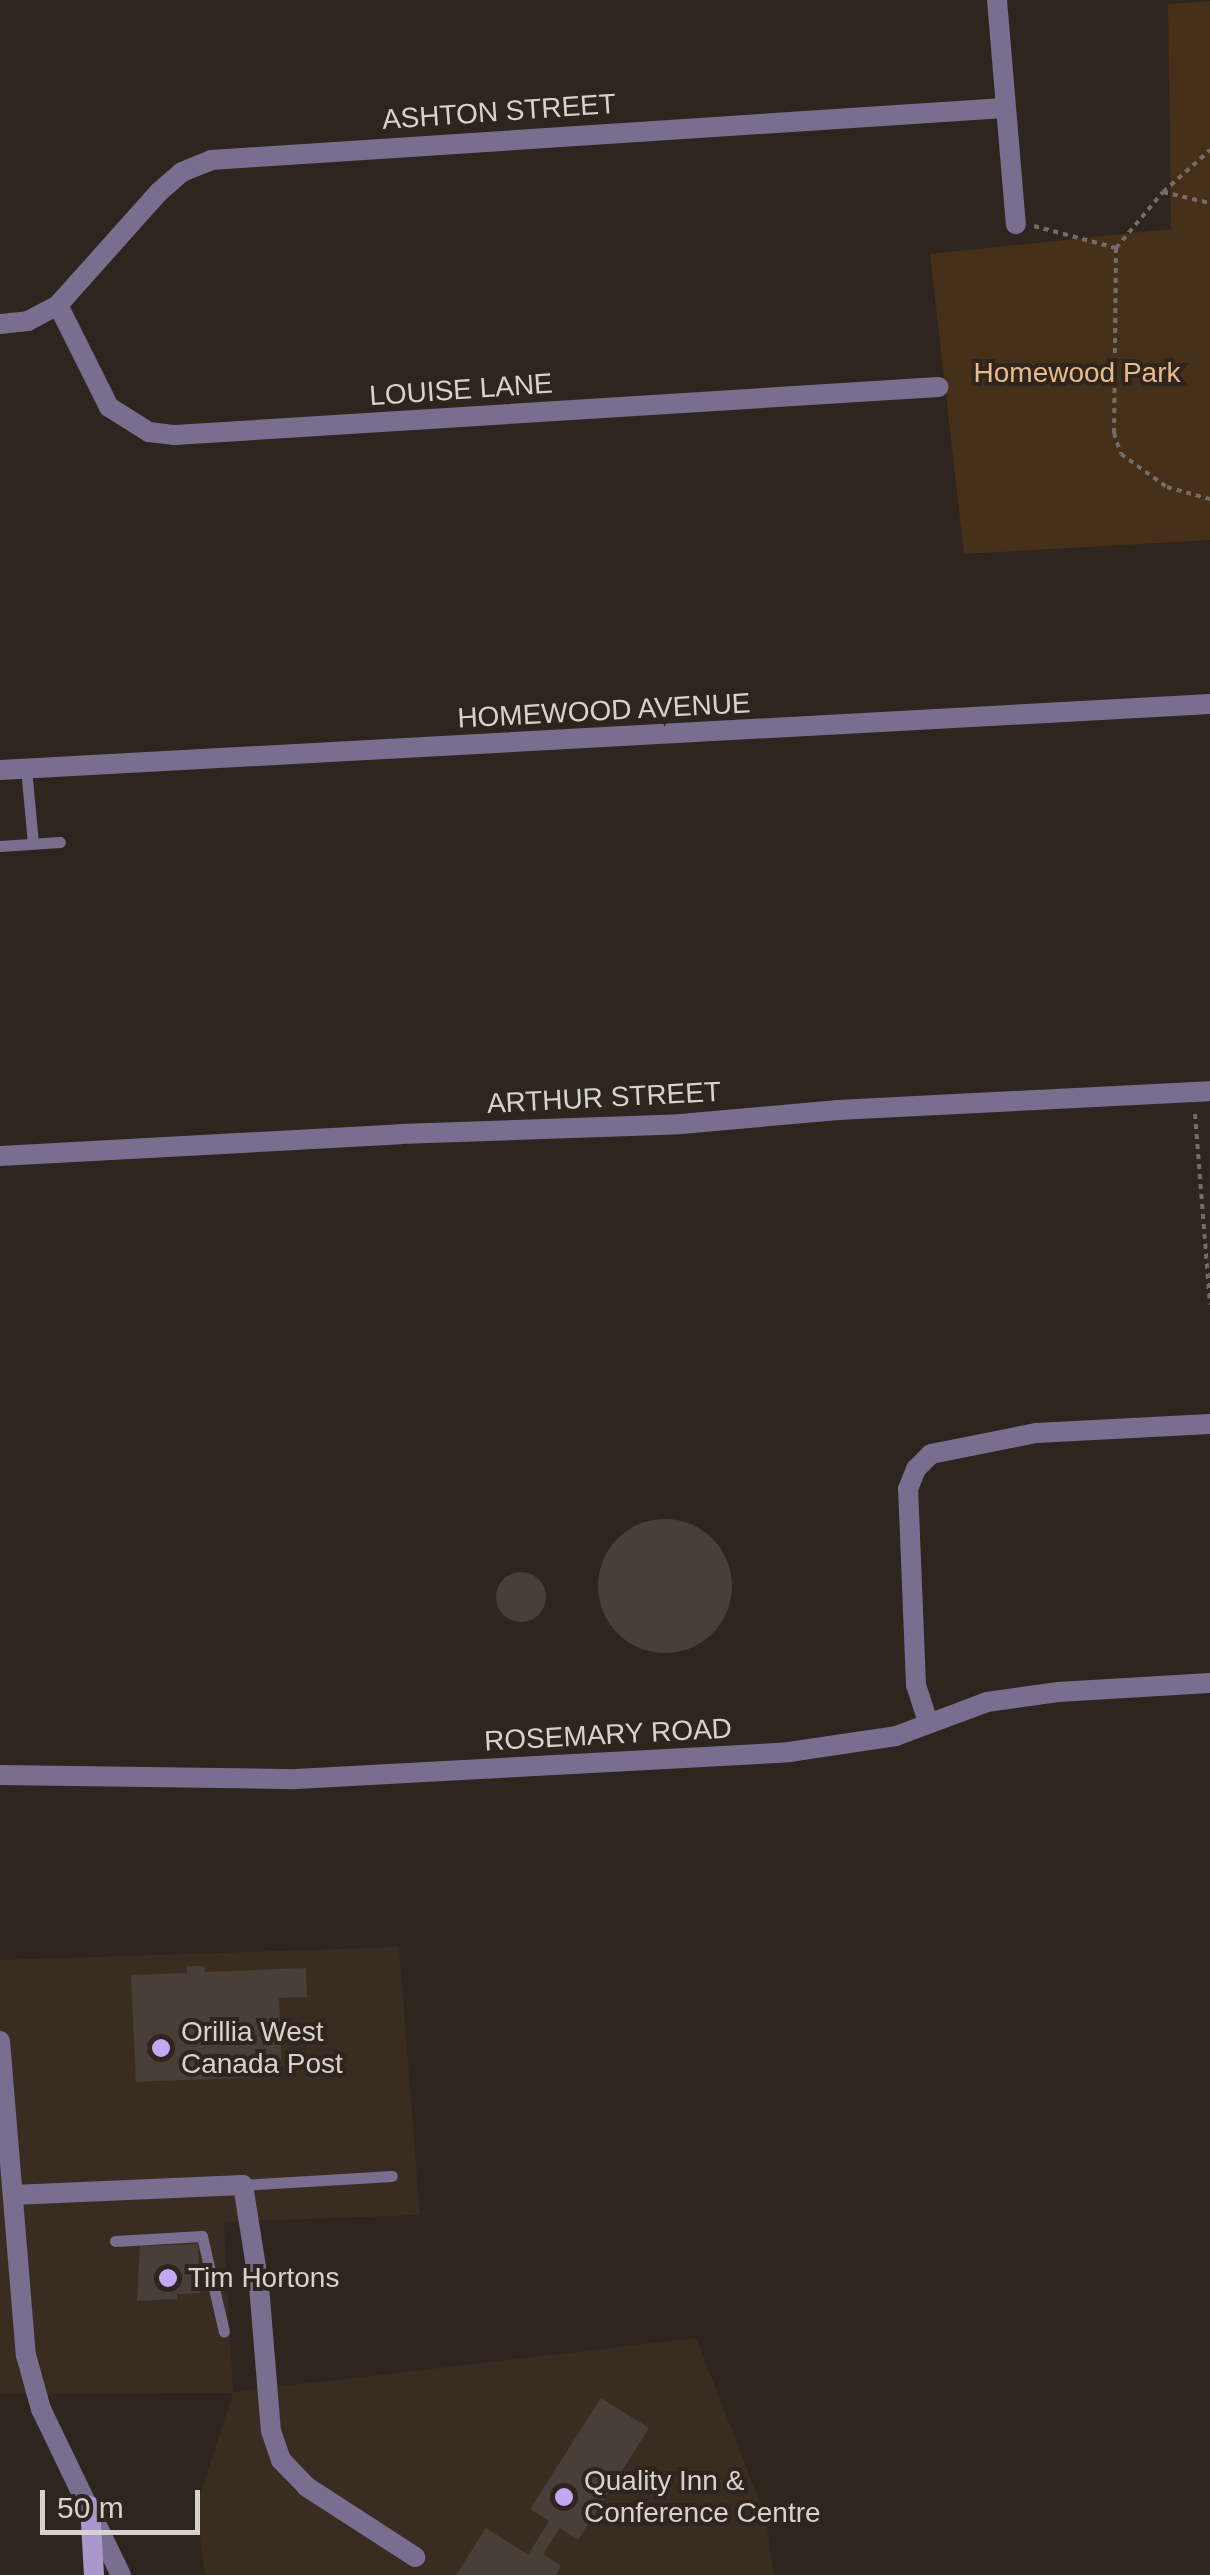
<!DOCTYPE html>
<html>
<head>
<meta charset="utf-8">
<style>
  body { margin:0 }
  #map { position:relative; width:1210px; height:2575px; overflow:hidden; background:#2d251e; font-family:Arial,sans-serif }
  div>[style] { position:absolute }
  .built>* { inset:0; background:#392d21 }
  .green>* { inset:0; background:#463019 }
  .building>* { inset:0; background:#484038 }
  .round { border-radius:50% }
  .path>* { height:4px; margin-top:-2px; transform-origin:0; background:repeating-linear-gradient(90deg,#746d67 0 5px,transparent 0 10px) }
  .service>* { height:11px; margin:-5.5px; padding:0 5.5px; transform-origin:5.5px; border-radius:5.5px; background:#7a6e90 }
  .minor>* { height:20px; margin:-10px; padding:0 10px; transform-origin:10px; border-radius:10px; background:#7a6e90 }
  .tertiary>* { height:20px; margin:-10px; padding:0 10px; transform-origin:10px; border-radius:10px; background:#7a6e90 }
  .secondary>* { height:20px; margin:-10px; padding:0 10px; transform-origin:10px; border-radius:10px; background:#aa97cc }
  .dots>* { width:28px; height:28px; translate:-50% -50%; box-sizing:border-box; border:5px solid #2d251e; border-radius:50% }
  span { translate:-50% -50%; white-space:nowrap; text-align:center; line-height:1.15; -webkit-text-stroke:8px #2d251e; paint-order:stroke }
  .street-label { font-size:28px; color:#d7d2cd }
  .park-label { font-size:28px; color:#ecb988 }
  .poi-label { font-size:28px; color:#d7d2cd }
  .left { translate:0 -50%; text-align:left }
  .scale { position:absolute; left:40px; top:2490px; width:160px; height:45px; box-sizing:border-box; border:5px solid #d7d2cd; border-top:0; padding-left:12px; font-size:30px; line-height:35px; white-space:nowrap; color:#d7d2cd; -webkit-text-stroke:8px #2d251e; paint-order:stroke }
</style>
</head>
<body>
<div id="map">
  <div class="built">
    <i style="clip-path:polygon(399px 1947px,420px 2215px,224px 2222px,233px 2392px,696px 2338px,765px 2515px,774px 2575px,205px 2575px,196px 2508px,233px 2393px,0 2394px,0 1960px)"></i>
  </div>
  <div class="green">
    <i style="clip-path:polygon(1210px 1px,1210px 540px,964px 554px,930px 254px,1171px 229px,1168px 4px)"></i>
  </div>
  <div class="building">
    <i class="round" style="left:598px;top:1519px;width:134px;height:134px"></i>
    <i class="round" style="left:496px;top:1572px;width:50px;height:50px"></i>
    <i style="clip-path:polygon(187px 1966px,204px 1966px,205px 1972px,306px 1968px,307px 1997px,279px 1998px,282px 2076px,136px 2082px,131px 1975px,187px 1973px)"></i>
    <i style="clip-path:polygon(198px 2244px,200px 2293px,177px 2294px,177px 2299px,137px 2301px,140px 2246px)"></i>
    <i style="clip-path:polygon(601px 2398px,649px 2428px,578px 2540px,560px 2528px,543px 2554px,561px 2566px,556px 2575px,456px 2575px,486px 2528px,528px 2555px,549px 2521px,530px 2509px)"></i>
  </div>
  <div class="path">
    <i style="left:1163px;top:192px;width:48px;rotate:13.2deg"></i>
    <i style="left:1034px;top:226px;width:85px;rotate:15deg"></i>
    <i style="left:1116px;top:248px;width:73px;rotate:-50deg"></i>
    <i style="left:1163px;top:192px;width:63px;rotate:-41.8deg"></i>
    <i style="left:1116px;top:248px;width:185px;rotate:90.6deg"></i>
    <i style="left:1114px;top:433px;width:22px;rotate:72deg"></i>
    <i style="left:1121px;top:454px;width:57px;rotate:35.7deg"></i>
    <i style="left:1167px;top:487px;width:45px;rotate:15.6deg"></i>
    <i style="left:1195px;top:1114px;width:191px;rotate:85.5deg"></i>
  </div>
  <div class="service">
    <i style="left:26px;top:768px;width:75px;rotate:84.7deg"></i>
    <i style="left:0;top:846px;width:60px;rotate:-3.8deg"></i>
    <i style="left:243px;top:2185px;width:149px;rotate:-3.5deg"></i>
    <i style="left:115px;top:2241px;width:87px;rotate:-3.3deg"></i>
    <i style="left:202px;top:2236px;width:98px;rotate:77.1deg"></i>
  </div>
  <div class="minor">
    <i style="left:997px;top:0;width:225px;rotate:85.2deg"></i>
    <i style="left:58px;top:305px;width:114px;rotate:63.4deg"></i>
    <i style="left:109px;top:407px;width:47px;rotate:32deg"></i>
    <i style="left:149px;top:432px;width:26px;rotate:7deg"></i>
    <i style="left:175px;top:435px;width:765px;rotate:-3.6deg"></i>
    <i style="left:0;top:324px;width:28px;rotate:-6deg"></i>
    <i style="left:28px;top:321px;width:34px;rotate:-28deg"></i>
    <i style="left:58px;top:305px;width:152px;rotate:-48.2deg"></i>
    <i style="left:159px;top:192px;width:30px;rotate:-41deg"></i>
    <i style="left:182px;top:172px;width:31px;rotate:-22deg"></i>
    <i style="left:211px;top:160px;width:795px;rotate:-3.75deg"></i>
    <i style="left:0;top:770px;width:1212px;rotate:-3.12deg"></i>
    <i style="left:0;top:1156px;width:401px;rotate:-3.1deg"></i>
    <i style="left:400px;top:1134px;width:281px;rotate:-2deg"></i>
    <i style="left:681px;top:1124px;width:158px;rotate:-5.1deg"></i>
    <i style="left:838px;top:1110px;width:372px;rotate:-2.9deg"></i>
    <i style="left:928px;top:1722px;width:39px;rotate:-108deg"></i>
    <i style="left:916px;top:1685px;width:196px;rotate:-92.3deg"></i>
    <i style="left:908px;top:1489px;width:22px;rotate:-68deg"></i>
    <i style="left:916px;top:1469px;width:21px;rotate:-45deg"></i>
    <i style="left:931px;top:1454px;width:107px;rotate:-11.3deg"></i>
    <i style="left:1036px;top:1433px;width:174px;rotate:-3deg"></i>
    <i style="left:0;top:1775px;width:296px;rotate:0.8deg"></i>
    <i style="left:296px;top:1779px;width:494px;rotate:-3.1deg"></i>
    <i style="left:789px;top:1752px;width:108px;rotate:-8.5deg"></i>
    <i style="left:896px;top:1736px;width:97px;rotate:-20.5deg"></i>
    <i style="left:987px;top:1702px;width:72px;rotate:-8deg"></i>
    <i style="left:1058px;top:1692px;width:152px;rotate:-3.4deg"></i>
    <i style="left:13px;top:2195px;width:230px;rotate:-2.5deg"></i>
    <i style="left:243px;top:2185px;width:102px;rotate:81deg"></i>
    <i style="left:259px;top:2286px;width:145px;rotate:85.3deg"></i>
    <i style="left:271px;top:2431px;width:31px;rotate:71deg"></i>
    <i style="left:281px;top:2460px;width:37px;rotate:46deg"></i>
    <i style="left:307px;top:2487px;width:129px;rotate:32.9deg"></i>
  </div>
  <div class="tertiary">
    <i style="left:0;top:2041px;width:315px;rotate:85.3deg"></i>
    <i style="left:26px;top:2355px;width:56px;rotate:74.5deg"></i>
    <i style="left:41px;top:2409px;width:184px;rotate:64.3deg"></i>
  </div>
  <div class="secondary">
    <i style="left:90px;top:2506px;width:69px;rotate:86.7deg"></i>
  </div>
  <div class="dots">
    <i style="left:161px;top:2048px;background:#c3a7f2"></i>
    <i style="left:168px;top:2278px;background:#c3a7f2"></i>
    <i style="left:564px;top:2497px;background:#c3a7f2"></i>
  </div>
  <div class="street-label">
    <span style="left:499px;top:112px;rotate:-4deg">ASHTON STREET</span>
    <span style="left:461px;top:390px;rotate:-4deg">LOUISE LANE</span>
    <span style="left:604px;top:711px;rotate:-3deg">HOMEWOOD AVENUE</span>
    <span style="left:604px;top:1098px;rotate:-3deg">ARTHUR STREET</span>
    <span style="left:608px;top:1735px;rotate:-3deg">ROSEMARY ROAD</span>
  </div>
  <div class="park-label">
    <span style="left:1077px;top:373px">Homewood Park</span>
  </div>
  <div class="poi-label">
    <span class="left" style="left:181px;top:2048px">Orillia West<br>Canada Post</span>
    <span class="left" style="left:188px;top:2278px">Tim Hortons</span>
    <span class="left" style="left:584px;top:2497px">Quality Inn &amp;<br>Conference Centre</span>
  </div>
  <div class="scale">50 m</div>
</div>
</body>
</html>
